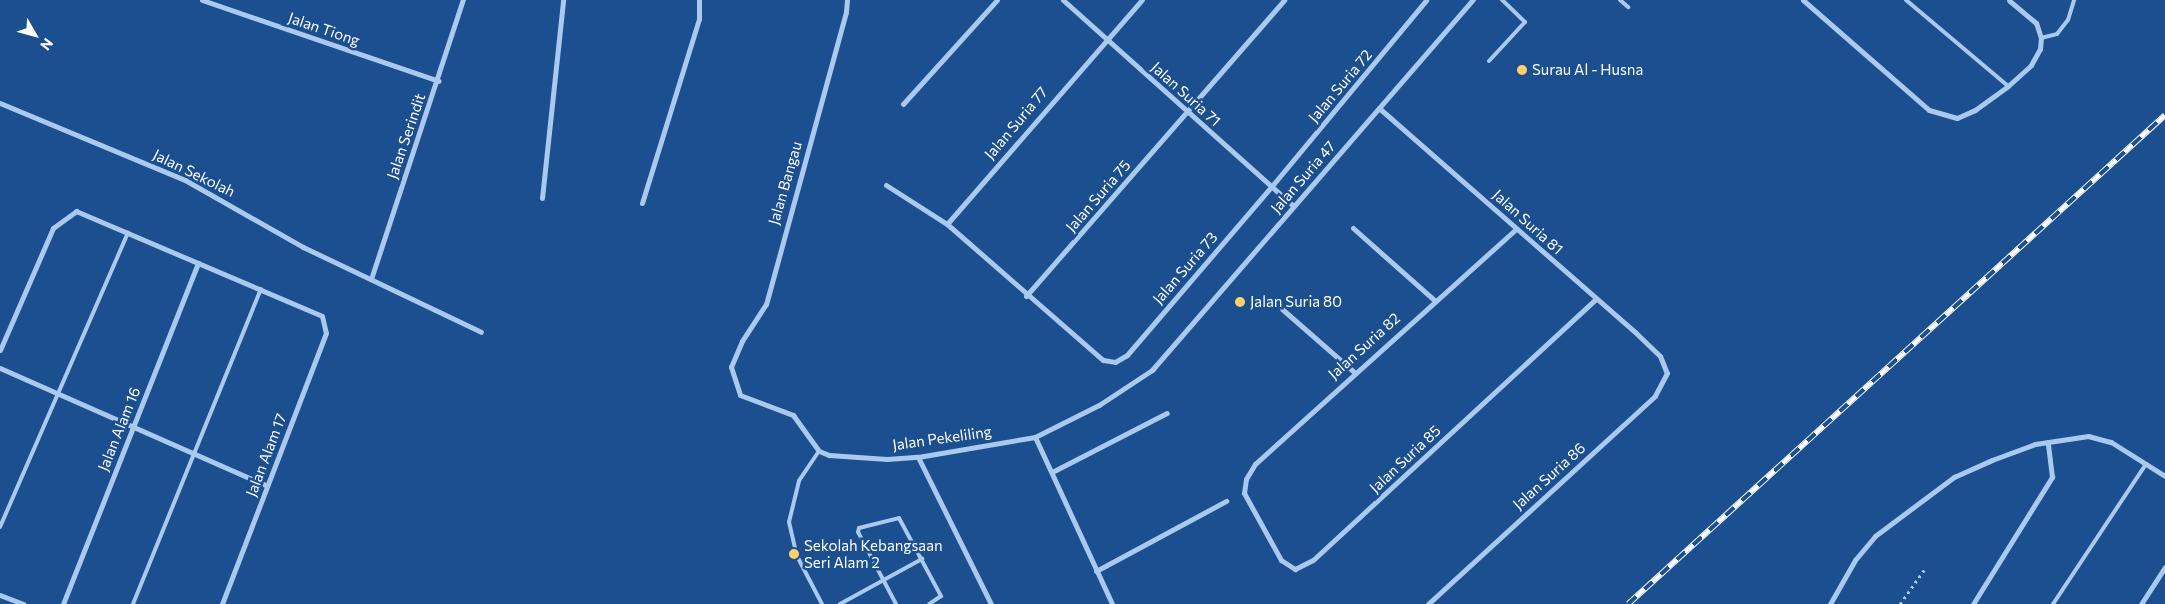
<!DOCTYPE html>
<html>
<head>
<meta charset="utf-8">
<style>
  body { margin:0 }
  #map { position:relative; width:2165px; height:604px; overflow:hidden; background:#1b4f8f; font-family:Commissioner,sans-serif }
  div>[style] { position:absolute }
  .path>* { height:2.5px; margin-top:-1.25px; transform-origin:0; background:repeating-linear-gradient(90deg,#a9c9ee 0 2.5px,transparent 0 6.5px) }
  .service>* { height:4px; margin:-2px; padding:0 2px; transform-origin:2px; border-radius:2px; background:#a9c9ee }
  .minor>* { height:5px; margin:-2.5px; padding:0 2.5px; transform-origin:2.5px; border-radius:2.5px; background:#a9c9ee }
  .rail>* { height:5.5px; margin-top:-2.75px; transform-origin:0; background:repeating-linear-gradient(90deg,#1b4f8f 0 11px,#fff 0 22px); box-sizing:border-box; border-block:1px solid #fff }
  .dots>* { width:14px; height:14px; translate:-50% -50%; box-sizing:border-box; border:2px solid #1b4f8f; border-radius:50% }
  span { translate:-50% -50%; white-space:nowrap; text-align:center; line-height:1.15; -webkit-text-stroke:5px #1b4f8f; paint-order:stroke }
  .street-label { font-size:15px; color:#fff }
  .poi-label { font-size:15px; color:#fff }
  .left { translate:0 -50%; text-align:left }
  .north { position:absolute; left:10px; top:10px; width:50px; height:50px; -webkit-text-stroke:4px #1b4f8f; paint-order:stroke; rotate:128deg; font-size:14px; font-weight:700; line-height:20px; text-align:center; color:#fff }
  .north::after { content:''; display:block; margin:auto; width:18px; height:22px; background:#fff; clip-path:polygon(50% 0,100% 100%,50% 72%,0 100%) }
</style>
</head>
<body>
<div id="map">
  <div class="path">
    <i style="left:1900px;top:604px;width:42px;rotate:-54.8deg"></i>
  </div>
  <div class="service">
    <i style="left:1620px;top:0;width:11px;rotate:41deg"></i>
    <i style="left:1906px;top:0;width:133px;rotate:40.1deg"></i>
    <i style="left:2041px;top:38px;width:16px;rotate:-14deg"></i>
    <i style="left:2057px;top:34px;width:18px;rotate:-52deg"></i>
    <i style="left:2068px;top:20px;width:21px;rotate:-73deg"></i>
    <i style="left:1489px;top:61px;width:53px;rotate:-47.3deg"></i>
    <i style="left:1525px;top:22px;width:32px;rotate:-136deg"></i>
    <i style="left:819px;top:451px;width:36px;rotate:124deg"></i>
    <i style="left:799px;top:481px;width:42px;rotate:103.7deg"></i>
    <i style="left:789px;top:522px;width:35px;rotate:77deg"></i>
    <i style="left:797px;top:556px;width:54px;rotate:62.5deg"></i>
    <i style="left:0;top:527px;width:321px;rotate:-66.5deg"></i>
    <i style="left:133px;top:604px;width:340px;rotate:-67.9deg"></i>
    <i style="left:840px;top:604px;width:94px;rotate:-28.8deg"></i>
    <i style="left:896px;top:604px;width:81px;rotate:-117.8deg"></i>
    <i style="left:858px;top:532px;width:4px;rotate:-76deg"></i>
    <i style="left:859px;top:528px;width:41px;rotate:-14deg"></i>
    <i style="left:899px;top:518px;width:89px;rotate:61.7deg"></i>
    <i style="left:941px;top:596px;width:14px;rotate:146deg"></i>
    <i style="left:2053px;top:604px;width:168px;rotate:-56.4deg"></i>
  </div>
  <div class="minor">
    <i style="left:202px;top:0;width:250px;rotate:18.9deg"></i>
    <i style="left:847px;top:0;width:12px;rotate:95deg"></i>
    <i style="left:846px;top:12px;width:303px;rotate:105.3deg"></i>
    <i style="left:766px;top:304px;width:44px;rotate:123deg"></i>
    <i style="left:742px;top:341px;width:28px;rotate:113deg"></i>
    <i style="left:731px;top:367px;width:29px;rotate:72deg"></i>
    <i style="left:740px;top:395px;width:57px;rotate:20.7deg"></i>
    <i style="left:793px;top:415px;width:44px;rotate:54.2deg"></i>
    <i style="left:819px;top:451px;width:11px;rotate:22deg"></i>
    <i style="left:829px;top:455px;width:58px;rotate:3.9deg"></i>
    <i style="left:887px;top:459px;width:31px;rotate:-4deg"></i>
    <i style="left:918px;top:457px;width:119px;rotate:-9.7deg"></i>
    <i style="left:1035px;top:437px;width:72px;rotate:-26.6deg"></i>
    <i style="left:1099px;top:405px;width:64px;rotate:-33.4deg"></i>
    <i style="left:1152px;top:370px;width:490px;rotate:-49.1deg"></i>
    <i style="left:1063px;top:0;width:309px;rotate:41.8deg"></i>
    <i style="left:1803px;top:0;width:167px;rotate:41.1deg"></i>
    <i style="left:1929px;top:110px;width:29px;rotate:16deg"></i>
    <i style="left:1957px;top:118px;width:20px;rotate:-24deg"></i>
    <i style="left:1975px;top:110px;width:41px;rotate:-36deg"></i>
    <i style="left:2008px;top:86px;width:31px;rotate:-42deg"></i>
    <i style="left:2031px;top:65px;width:18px;rotate:-61deg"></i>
    <i style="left:2040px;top:49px;width:11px;rotate:-85deg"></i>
    <i style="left:2041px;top:38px;width:16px;rotate:-108deg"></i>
    <i style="left:2036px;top:23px;width:35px;rotate:-140deg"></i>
    <i style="left:0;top:103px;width:200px;rotate:22.6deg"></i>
    <i style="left:185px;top:180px;width:136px;rotate:29.6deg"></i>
    <i style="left:303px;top:247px;width:197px;rotate:25.5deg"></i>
    <i style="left:903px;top:104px;width:140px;rotate:-47.9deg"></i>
    <i style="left:1379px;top:108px;width:340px;rotate:41.2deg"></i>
    <i style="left:1635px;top:332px;width:35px;rotate:44deg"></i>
    <i style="left:1660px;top:356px;width:18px;rotate:68deg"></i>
    <i style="left:1667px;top:373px;width:26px;rotate:118deg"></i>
    <i style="left:1655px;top:396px;width:308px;rotate:137.5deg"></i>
    <i style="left:886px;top:185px;width:72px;rotate:32.6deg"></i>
    <i style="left:947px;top:224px;width:207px;rotate:41.1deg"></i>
    <i style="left:1103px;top:360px;width:12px;rotate:9deg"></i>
    <i style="left:1115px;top:362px;width:14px;rotate:-30deg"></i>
    <i style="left:1127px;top:355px;width:221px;rotate:-49.4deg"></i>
    <i style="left:1271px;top:187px;width:243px;rotate:-50.3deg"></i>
    <i style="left:542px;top:198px;width:199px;rotate:-83.9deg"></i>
    <i style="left:642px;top:203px;width:193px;rotate:-72.8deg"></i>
    <i style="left:699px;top:19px;width:19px;rotate:-90deg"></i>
    <i style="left:947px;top:224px;width:297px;rotate:-49deg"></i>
    <i style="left:1353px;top:228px;width:108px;rotate:41.6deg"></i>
    <i style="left:1516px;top:229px;width:351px;rotate:138deg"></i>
    <i style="left:1255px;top:464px;width:17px;rotate:121deg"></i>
    <i style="left:1246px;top:479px;width:14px;rotate:98deg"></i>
    <i style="left:1244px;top:493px;width:77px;rotate:61.1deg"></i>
    <i style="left:1281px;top:560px;width:17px;rotate:33deg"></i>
    <i style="left:1295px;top:569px;width:20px;rotate:-27deg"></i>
    <i style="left:1313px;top:560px;width:385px;rotate:-42.7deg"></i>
    <i style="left:371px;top:279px;width:294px;rotate:-71.8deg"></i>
    <i style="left:1026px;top:296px;width:393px;rotate:-48.9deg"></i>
    <i style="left:1282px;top:309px;width:96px;rotate:41.2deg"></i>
    <i style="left:0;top:350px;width:133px;rotate:-66.5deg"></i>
    <i style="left:53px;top:228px;width:29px;rotate:-36deg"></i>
    <i style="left:76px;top:211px;width:267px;rotate:23.1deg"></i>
    <i style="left:322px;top:316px;width:17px;rotate:77deg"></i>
    <i style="left:326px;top:333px;width:290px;rotate:111deg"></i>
    <i style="left:0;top:368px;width:292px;rotate:23.8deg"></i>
    <i style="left:1035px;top:437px;width:184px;rotate:65.2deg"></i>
    <i style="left:918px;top:457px;width:164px;rotate:63.6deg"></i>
    <i style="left:1052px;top:472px;width:129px;rotate:-27.2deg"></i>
    <i style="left:1096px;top:571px;width:148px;rotate:-28.3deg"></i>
    <i style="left:0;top:595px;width:25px;rotate:21deg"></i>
    <i style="left:63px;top:604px;width:367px;rotate:-68.4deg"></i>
    <i style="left:1830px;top:604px;width:51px;rotate:-60.4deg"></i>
    <i style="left:1855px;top:560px;width:31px;rotate:-50deg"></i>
    <i style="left:1875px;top:536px;width:99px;rotate:-36.8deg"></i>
    <i style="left:1954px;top:477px;width:42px;rotate:-24.1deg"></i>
    <i style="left:1992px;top:460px;width:46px;rotate:-20.4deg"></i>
    <i style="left:2035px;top:444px;width:54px;rotate:-8.6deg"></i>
    <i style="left:2088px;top:436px;width:24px;rotate:15deg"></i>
    <i style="left:2111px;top:442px;width:64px;rotate:32.2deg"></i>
    <i style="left:1973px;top:604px;width:150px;rotate:-58.1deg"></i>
    <i style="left:2052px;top:477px;width:35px;rotate:-97deg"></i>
    <i style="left:2141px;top:604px;width:44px;rotate:-57deg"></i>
  </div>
  <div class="rail">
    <i style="left:1628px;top:604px;width:726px;rotate:-42.32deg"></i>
  </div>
  <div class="dots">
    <i style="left:1522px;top:70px;background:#ffd166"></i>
    <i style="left:1240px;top:302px;background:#ffd166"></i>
    <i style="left:794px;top:554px;background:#ffd166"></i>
  </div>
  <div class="street-label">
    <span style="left:324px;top:29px;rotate:19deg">Jalan Tiong</span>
    <span style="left:1340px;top:86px;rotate:-50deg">Jalan Suria 72</span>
    <span style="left:1186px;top:94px;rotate:42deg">Jalan Suria 71</span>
    <span style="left:1016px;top:123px;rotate:-50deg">Jalan Suria 77</span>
    <span style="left:406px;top:136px;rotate:-71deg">Jalan Serindit</span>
    <span style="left:194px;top:173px;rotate:26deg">Jalan Sekolah</span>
    <span style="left:1303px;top:177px;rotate:-49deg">Jalan Suria 47</span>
    <span style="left:785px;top:183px;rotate:-74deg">Jalan Bangau</span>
    <span style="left:1098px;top:196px;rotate:-49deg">Jalan Suria 75</span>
    <span style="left:1528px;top:222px;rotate:42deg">Jalan Suria 81</span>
    <span style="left:1185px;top:268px;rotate:-49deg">Jalan Suria 73</span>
    <span style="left:1364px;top:346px;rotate:-42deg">Jalan Suria 82</span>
    <span style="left:119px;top:429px;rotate:-68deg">Jalan Alam 16</span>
    <span style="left:942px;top:438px;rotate:-8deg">Jalan Pekeliling</span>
    <span style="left:266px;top:455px;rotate:-69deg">Jalan Alam 17</span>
    <span style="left:1405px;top:459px;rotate:-43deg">Jalan Suria 85</span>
    <span style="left:1549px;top:476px;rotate:-42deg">Jalan Suria 86</span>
  </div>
  <div class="poi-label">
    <span class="left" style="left:1532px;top:70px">Surau Al - Husna</span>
    <span class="left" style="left:1250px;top:302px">Jalan Suria 80</span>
    <span class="left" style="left:804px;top:554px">Sekolah Kebangsaan<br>Seri Alam 2</span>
  </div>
  <div class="north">N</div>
</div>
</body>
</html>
